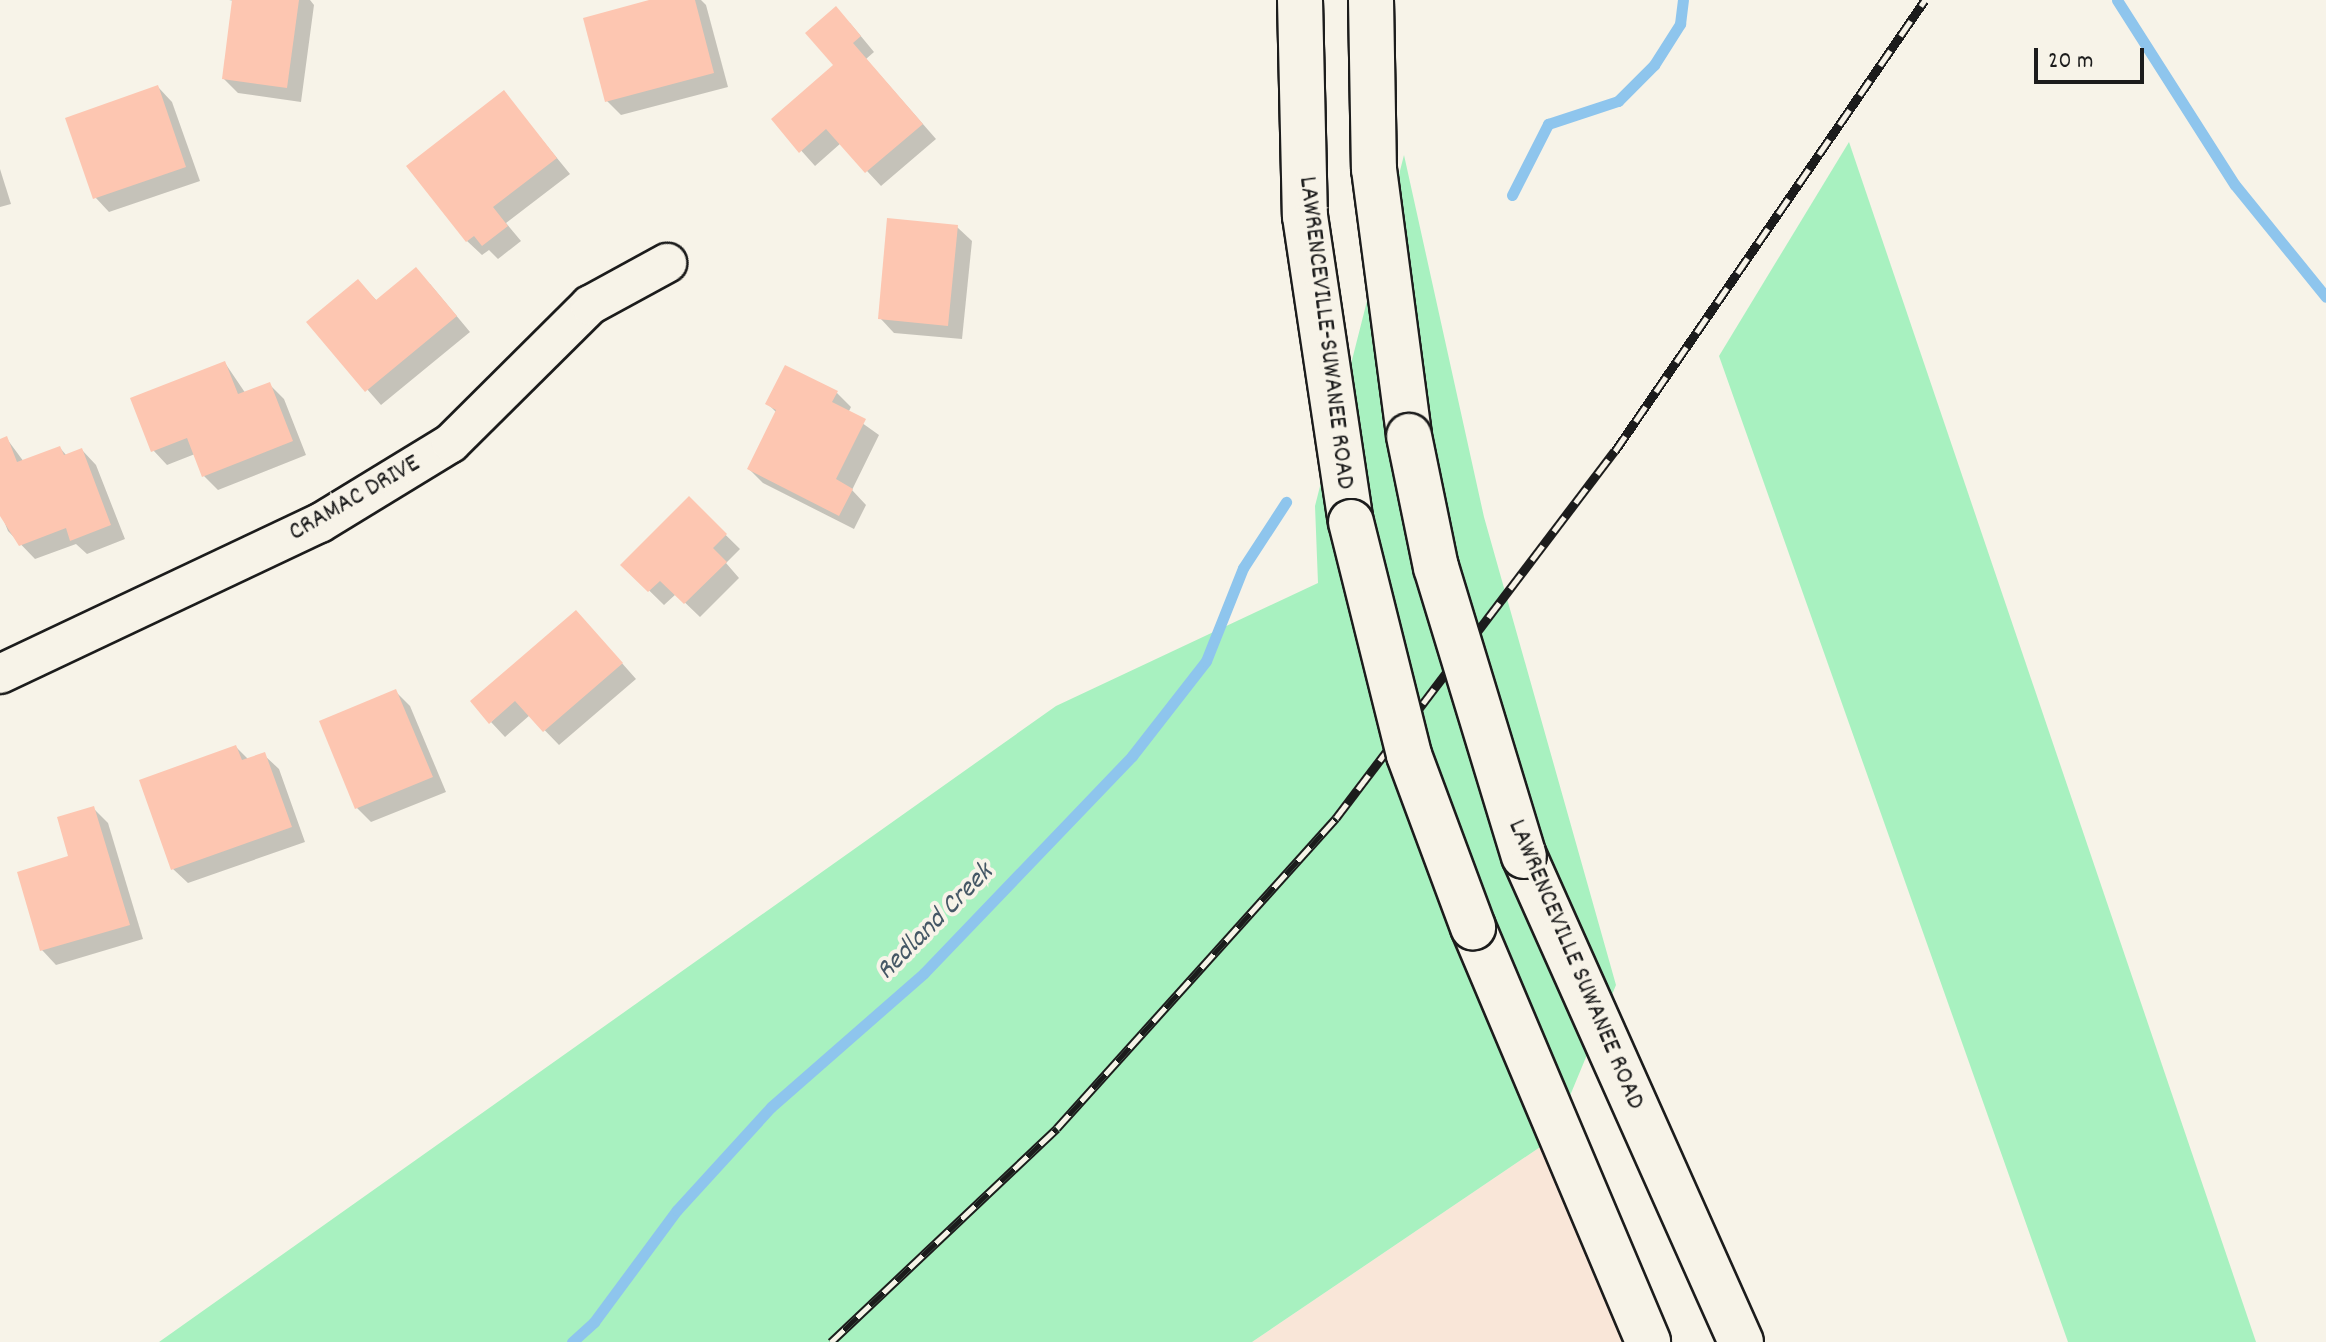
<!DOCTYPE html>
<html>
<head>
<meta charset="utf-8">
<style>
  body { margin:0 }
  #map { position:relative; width:2326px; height:1342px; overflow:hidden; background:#f7f3e8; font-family:Dekko,sans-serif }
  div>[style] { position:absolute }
  .built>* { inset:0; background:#f9e6d8 }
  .green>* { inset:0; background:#a8f1c0 }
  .shadow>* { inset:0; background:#0003 }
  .stream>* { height:11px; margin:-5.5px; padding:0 5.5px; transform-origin:5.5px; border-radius:5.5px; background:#8ec5ed }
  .building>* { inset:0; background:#fdc6b1 }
  .roads { filter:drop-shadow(2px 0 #1c1c1c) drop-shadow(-2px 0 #1c1c1c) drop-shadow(0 2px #1c1c1c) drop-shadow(0 -2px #1c1c1c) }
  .minor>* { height:38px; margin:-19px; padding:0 19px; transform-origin:19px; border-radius:19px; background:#f7f3e8 }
  .major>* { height:44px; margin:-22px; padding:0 22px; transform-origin:22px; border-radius:22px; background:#f7f3e8 }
  .rail>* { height:9px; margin-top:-4.5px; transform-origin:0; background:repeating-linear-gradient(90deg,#f7f3e8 0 18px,#1c1c1c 0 36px); box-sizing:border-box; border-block:2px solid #1c1c1c }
  .bridges { filter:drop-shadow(2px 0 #1c1c1c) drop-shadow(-2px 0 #1c1c1c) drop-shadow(0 2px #1c1c1c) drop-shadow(0 -2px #1c1c1c) }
  .major-bridge>* { height:44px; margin:-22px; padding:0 22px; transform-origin:22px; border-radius:22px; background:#f7f3e8 }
  span { translate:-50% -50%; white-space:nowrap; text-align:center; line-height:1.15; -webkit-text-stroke:8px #f7f3e8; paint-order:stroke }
  .street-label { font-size:26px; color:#1c1c1c }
  .water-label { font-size:28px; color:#445765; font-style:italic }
  .scale { position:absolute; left:2034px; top:48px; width:110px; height:36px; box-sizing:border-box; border:4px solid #1c1c1c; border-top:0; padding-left:10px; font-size:24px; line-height:28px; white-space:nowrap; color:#1c1c1c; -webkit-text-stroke:6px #f7f3e8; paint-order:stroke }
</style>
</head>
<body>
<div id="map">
  <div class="built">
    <i style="clip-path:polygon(1552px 1139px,1645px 1342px,1252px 1342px)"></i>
  </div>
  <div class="green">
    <i style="clip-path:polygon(1849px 142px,2256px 1342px,2068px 1342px,1719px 356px)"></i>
    <i style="clip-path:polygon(1404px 155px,1484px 517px,1616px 985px,1552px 1139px,1252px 1342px,159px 1342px,1056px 706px,1318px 583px,1315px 506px)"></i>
  </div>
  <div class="shadow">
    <i style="clip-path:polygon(229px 0,310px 0,314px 5px,301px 102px,238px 93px,224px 79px,234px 1px)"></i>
    <i style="clip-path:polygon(657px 0,701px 0,706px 5px,728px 87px,621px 115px,607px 101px)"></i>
    <i style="clip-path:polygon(850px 23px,874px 52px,866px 59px,936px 139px,881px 186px,841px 143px,815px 166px,773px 119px,836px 65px)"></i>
    <i style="clip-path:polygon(158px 87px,172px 102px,200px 181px,109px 212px,95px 197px)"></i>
    <i style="clip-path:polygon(504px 93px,570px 174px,506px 223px,521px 241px,498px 259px,489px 250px,482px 255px,467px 241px)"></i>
    <i style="clip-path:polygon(0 169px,11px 204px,0 207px)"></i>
    <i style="clip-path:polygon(957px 227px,972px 241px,962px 339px,894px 333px,880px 318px)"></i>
    <i style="clip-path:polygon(358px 281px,377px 301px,430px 284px,470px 332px,381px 405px,309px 323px)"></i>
    <i style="clip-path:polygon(225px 363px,246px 394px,269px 384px,284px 399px,306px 455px,218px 490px,204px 476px,195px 454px,167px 465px,153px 450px)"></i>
    <i style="clip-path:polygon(837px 393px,851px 407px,848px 413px,879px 435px,852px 490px,866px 505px,854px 529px,763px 483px,749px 469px,777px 413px,768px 404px)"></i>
    <i style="clip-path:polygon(7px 439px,24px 462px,60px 448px,67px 456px,82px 450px,96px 465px,125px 539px,87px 554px,76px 544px,35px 559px,8px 531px,0 511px,0 441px)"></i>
    <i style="clip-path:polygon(689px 499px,740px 549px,726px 563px,739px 578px,700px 617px,676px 594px,664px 605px,623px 565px)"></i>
    <i style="clip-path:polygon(590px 627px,636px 679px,559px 745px,530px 715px,505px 737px,491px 722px)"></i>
    <i style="clip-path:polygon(395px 691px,410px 706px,446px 792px,371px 822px,357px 808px)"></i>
    <i style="clip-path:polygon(236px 747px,249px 760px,264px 755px,279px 769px,305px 842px,188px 883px,173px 869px)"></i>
    <i style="clip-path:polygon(94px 809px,108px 823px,143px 939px,56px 965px,42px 950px,71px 858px)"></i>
  </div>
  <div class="stream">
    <i style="left:2117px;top:0;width:219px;rotate:57.5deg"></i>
    <i style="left:2235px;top:185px;width:144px;rotate:50.9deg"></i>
    <i style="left:1512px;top:195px;width:80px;rotate:-63.1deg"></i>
    <i style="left:1548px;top:124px;width:74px;rotate:-18.2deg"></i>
    <i style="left:1618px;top:101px;width:51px;rotate:-45deg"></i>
    <i style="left:1654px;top:65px;width:49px;rotate:-57.6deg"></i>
    <i style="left:1680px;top:24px;width:24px;rotate:-83deg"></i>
    <i style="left:572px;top:1342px;width:30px;rotate:-42deg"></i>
    <i style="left:594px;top:1322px;width:139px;rotate:-53.5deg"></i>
    <i style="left:677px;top:1210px;width:139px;rotate:-47.6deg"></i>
    <i style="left:771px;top:1107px;width:203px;rotate:-41.2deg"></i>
    <i style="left:924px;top:973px;width:301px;rotate:-46.2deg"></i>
    <i style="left:1132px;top:756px;width:120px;rotate:-52.1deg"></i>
    <i style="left:1206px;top:661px;width:100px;rotate:-68.3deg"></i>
    <i style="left:1243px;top:568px;width:79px;rotate:-56.9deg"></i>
  </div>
  <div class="building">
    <i style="clip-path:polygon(232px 0,299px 0,287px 88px,222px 79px)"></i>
    <i style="clip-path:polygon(649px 0,695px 0,714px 73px,605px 102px,583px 18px)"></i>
    <i style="clip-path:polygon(836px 6px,861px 36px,853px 43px,923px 124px,865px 173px,826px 129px,799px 153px,771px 119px,833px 65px,805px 33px)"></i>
    <i style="clip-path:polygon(158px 85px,186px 167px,93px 199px,65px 118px)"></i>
    <i style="clip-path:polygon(504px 90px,557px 158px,493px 207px,508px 226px,482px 246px,474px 236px,466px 242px,406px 166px)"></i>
    <i style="clip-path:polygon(887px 218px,958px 225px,948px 326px,878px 319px)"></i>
    <i style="clip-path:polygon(416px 267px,457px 316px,365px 392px,306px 322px,358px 279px,376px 300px)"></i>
    <i style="clip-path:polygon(225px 361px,238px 394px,270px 382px,293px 441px,202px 477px,187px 438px,151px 452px,130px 398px)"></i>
    <i style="clip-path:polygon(785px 365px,838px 391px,832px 402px,866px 419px,836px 479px,853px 489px,839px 516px,747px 469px,776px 410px,765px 404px)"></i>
    <i style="clip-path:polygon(7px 436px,17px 462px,60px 446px,64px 455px,82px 448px,111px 525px,70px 541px,66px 528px,19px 546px,0 516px,0 439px)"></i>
    <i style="clip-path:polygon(689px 496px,727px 534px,713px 548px,727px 562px,684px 604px,660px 581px,648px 592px,620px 565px)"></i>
    <i style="clip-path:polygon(576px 610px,623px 663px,543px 732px,515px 701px,489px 724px,470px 701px)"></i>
    <i style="clip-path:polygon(396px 689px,433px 777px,355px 809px,319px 721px)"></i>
    <i style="clip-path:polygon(236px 745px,242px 760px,265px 752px,292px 827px,171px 870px,139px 780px)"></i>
    <i style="clip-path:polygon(94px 806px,130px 925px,40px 951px,17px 872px,68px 856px,57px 817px)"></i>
  </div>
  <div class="roads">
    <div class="minor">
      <i style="left:0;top:674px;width:354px;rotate:-25.3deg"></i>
      <i style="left:320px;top:523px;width:153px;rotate:-31.4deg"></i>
      <i style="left:451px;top:443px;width:196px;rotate:-44.8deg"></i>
      <i style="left:590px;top:305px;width:88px;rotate:-28.6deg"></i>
    </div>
    <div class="major">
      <i style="left:1300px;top:0;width:216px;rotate:88.7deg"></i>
      <i style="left:1305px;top:216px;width:309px;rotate:81.5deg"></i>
      <i style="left:1371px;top:0;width:169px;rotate:89deg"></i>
      <i style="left:1374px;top:169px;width:269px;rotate:82.5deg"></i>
      <i style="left:1524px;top:856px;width:532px;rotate:65.94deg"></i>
      <i style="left:1473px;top:927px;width:450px;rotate:67.1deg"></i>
    </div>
  </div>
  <div class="rail">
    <i style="left:831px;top:1342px;width:311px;rotate:-43.4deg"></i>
    <i style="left:1057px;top:1128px;width:417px;rotate:-48deg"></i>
    <i style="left:1336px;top:818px;width:461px;rotate:-52.8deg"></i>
    <i style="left:1615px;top:451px;width:547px;rotate:-55.5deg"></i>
  </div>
  <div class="bridges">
    <div class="major-bridge">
      <i style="left:1409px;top:436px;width:134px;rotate:78.4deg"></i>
      <i style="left:1436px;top:567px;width:302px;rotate:73.1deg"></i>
      <i style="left:1351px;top:522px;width:240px;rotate:76deg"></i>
      <i style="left:1409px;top:755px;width:184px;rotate:69.6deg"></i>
    </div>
  </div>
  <div class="street-label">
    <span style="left:1325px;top:333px;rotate:83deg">LAWRENCEVILLE-SUWANEE ROAD</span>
    <span style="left:355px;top:499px;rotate:-30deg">CRAMAC DRIVE</span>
    <span style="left:1575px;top:965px;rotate:67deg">LAWRENCEVILLE SUWANEE ROAD</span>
  </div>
  <div class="water-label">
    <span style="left:936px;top:923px;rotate:-45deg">Redland Creek</span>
  </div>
  <div class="scale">20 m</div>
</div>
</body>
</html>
